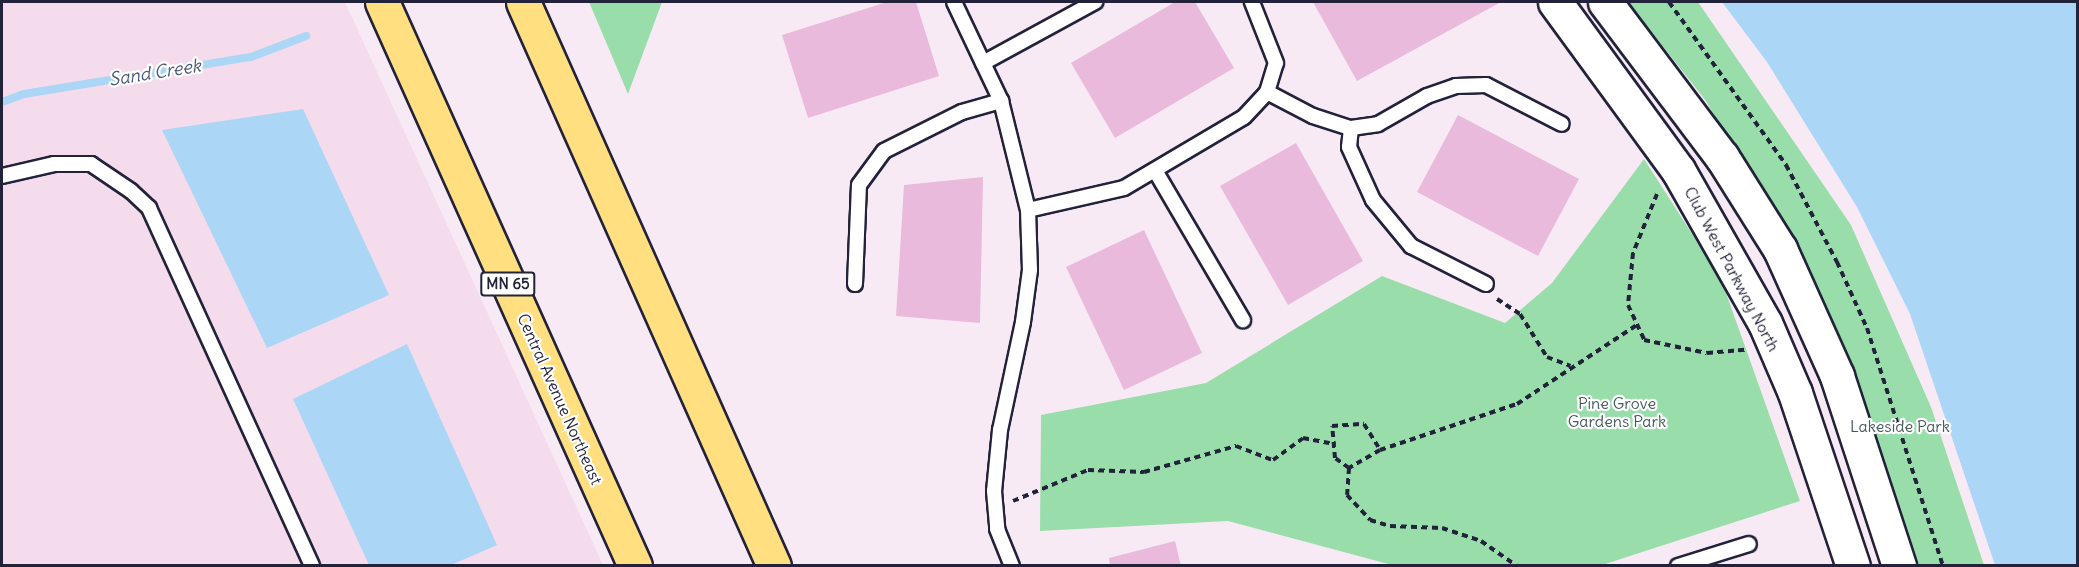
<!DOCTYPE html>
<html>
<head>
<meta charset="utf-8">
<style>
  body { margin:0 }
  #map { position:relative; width:2079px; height:567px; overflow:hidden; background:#f8eaf4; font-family:Delius,sans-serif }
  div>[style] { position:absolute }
  .built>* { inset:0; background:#f4dcec }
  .green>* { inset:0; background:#99deaa }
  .water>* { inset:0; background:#abd6f6 }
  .stream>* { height:8px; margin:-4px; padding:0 4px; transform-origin:4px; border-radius:4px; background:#abd6f6 }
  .building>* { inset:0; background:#e9badb }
  .path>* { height:4px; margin-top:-2px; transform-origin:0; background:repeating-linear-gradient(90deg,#22223b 0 6px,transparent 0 10.5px) }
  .roads { filter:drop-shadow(2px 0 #22223b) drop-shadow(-2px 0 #22223b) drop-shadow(0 2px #22223b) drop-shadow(0 -2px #22223b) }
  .service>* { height:14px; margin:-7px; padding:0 7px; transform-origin:7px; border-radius:7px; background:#fff }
  .tertiary>* { height:33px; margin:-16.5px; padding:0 16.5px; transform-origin:16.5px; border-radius:16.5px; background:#fff }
  .trunk>* { height:33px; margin:-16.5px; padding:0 16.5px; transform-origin:16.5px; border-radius:16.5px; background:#ffdf80 }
  span { translate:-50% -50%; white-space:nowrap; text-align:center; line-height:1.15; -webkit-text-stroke:4.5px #fff; paint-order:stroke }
  .shield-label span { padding:2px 4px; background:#fff; border:2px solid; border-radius:4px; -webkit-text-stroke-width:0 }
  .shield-label { font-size:15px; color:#22223b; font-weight:700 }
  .street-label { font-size:16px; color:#22223b }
  .park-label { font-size:16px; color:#465a5c }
  .water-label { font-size:18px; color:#4b5873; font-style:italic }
  .frame { position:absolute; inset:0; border:3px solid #22223b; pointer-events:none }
</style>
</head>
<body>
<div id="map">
  <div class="built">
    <i style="clip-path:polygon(2px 2px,345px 2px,603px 565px,2px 565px)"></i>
  </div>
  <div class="green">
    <i style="clip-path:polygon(589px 2px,662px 2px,628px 94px)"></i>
    <i style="clip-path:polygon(1628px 2px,1698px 2px,1851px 225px,1931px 407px,1984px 565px,1910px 565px,1823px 312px,1706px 101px)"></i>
    <i style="clip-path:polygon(1644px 159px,1721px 279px,1800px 501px,1599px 566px,1392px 565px,1228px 521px,1040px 531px,1041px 415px,1206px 383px,1382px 276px,1505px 323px,1552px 283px)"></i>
  </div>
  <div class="water">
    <i style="clip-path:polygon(1722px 2px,2077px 2px,2077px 565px,1995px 565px,1910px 314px,1857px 207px,1767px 62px)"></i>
    <i style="clip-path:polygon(303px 109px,389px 295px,267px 348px,162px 130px)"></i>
    <i style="clip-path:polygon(407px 344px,497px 545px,451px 565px,369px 565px,293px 399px)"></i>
  </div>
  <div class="stream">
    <i style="left:2px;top:102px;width:23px;rotate:-20deg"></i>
    <i style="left:24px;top:94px;width:230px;rotate:-9.3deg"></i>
    <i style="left:251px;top:57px;width:59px;rotate:-20.9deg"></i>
  </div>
  <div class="building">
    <i style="clip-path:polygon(887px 2px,916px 2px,939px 76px,808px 118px,782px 35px)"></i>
    <i style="clip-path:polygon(1175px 2px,1195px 2px,1234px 68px,1115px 138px,1071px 63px)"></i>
    <i style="clip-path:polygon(1313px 2px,1501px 2px,1357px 81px)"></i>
    <i style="clip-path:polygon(1458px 115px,1579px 179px,1538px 256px,1417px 192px)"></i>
    <i style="clip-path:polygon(1296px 143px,1363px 261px,1288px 305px,1220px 186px)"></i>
    <i style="clip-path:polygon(983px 177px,980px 323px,896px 316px,904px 185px)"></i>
    <i style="clip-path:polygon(1144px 230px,1202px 353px,1124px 390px,1066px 267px)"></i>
    <i style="clip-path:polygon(1175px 541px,1181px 566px,1110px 566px,1109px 558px)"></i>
  </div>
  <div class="path">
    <i style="left:1669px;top:2px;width:201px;rotate:54.3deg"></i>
    <i style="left:1786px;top:165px;width:110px;rotate:62.3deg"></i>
    <i style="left:1837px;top:262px;width:72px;rotate:65.6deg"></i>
    <i style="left:1867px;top:328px;width:250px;rotate:72.3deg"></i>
    <i style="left:1657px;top:194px;width:64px;rotate:112.1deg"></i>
    <i style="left:1633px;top:253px;width:52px;rotate:95.5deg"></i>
    <i style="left:1628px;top:305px;width:38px;rotate:65deg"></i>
    <i style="left:1644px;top:340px;width:64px;rotate:11.7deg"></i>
    <i style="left:1707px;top:353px;width:38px;rotate:-5deg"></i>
    <i style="left:1497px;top:299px;width:27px;rotate:33deg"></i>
    <i style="left:1520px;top:314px;width:51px;rotate:57.9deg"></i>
    <i style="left:1547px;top:357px;width:25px;rotate:21deg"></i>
    <i style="left:1380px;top:450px;width:36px;rotate:150deg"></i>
    <i style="left:1349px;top:468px;width:17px;rotate:-144deg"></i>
    <i style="left:1335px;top:458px;width:32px;rotate:-95deg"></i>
    <i style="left:1332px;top:426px;width:32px;rotate:-4deg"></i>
    <i style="left:1364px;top:424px;width:31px;rotate:58deg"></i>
    <i style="left:1380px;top:450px;width:145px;rotate:-18.6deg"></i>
    <i style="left:1517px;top:404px;width:144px;rotate:-33.4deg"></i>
    <i style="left:1349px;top:468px;width:27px;rotate:94deg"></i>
    <i style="left:1347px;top:495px;width:34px;rotate:47deg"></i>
    <i style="left:1370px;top:520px;width:21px;rotate:17deg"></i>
    <i style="left:1390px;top:526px;width:52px;rotate:2.2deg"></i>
    <i style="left:1442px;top:528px;width:41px;rotate:18.4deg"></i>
    <i style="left:1481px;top:541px;width:44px;rotate:34.8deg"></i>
    <i style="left:1013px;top:501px;width:81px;rotate:-22.5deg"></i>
    <i style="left:1088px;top:470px;width:56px;rotate:2deg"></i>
    <i style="left:1144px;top:472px;width:96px;rotate:-15.8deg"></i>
    <i style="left:1236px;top:446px;width:40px;rotate:21deg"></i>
    <i style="left:1273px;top:460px;width:37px;rotate:-36deg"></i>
    <i style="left:1303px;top:438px;width:33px;rotate:11deg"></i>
  </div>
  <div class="roads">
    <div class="service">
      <i style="left:954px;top:2px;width:110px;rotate:64.6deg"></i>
      <i style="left:1001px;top:101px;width:112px;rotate:76.1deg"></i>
      <i style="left:1028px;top:210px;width:60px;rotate:88.1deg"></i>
      <i style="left:1030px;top:270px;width:52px;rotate:97.7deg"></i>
      <i style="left:1023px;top:322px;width:110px;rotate:102deg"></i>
      <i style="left:1000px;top:430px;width:61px;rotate:95.6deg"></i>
      <i style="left:994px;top:491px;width:38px;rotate:85deg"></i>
      <i style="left:997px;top:529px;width:40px;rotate:68deg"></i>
      <i style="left:983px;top:63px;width:128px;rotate:-28.6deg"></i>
      <i style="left:1267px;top:92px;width:52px;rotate:27.6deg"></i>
      <i style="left:1313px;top:116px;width:40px;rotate:18deg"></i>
      <i style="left:1351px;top:128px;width:27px;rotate:-8deg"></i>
      <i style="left:1378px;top:124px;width:56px;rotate:-29.7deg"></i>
      <i style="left:1427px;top:96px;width:31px;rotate:-19deg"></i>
      <i style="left:1456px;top:86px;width:30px;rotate:-2deg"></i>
      <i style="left:1486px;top:85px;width:85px;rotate:27.2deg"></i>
      <i style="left:1351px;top:128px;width:19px;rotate:96deg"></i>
      <i style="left:1349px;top:147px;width:58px;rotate:65.6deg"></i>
      <i style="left:1373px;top:200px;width:60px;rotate:50.4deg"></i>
      <i style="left:1411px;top:246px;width:84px;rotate:26.9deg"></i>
      <i style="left:1156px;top:172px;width:172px;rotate:59.6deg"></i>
      <i style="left:2px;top:176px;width:53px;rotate:-13deg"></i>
      <i style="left:54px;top:164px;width:37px"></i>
      <i style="left:91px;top:164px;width:48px;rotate:34deg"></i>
      <i style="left:131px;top:191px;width:25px;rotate:43deg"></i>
      <i style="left:149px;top:208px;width:393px;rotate:65.5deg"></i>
      <i style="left:1028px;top:210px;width:98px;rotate:-12.9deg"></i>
      <i style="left:1124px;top:188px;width:139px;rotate:-30.6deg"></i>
      <i style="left:1244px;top:117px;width:34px;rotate:-47deg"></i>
      <i style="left:1267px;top:92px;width:30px;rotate:-73deg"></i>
      <i style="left:1276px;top:63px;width:66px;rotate:-111.5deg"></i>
      <i style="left:855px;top:284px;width:99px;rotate:-87.7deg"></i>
      <i style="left:859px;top:185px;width:42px;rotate:-53.7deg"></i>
      <i style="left:884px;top:151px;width:87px;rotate:-26.6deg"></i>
      <i style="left:962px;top:112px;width:41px;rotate:-15.8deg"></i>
      <i style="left:1678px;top:566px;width:74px;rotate:-17.2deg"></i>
    </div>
    <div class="tertiary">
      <i style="left:1555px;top:2px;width:208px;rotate:53.8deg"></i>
      <i style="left:1678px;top:170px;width:176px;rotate:60.4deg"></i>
      <i style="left:1765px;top:323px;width:76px;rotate:66.8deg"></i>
      <i style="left:1795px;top:393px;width:182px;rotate:71.5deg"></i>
      <i style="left:1605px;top:2px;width:194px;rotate:53deg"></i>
      <i style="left:1722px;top:157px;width:109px;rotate:57.8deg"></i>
      <i style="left:1780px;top:249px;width:139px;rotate:65.8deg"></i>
      <i style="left:1837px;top:376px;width:200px;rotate:71.9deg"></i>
    </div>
    <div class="trunk">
      <i style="left:382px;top:2px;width:618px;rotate:65.84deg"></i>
      <i style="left:523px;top:2px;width:617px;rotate:66.01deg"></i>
    </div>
  </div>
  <div class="shield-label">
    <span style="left:508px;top:284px">MN 65</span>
  </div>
  <div class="street-label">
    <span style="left:1732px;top:269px;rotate:62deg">Club West Parkway North</span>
    <span style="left:560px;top:399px;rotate:66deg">Central Avenue Northeast</span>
  </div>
  <div class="park-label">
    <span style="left:1617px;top:412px">Pine Grove<br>Gardens Park</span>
    <span style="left:1900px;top:426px">Lakeside Park</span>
  </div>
  <div class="water-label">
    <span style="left:155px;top:73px;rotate:-9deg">Sand Creek</span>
  </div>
  <div class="frame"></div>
</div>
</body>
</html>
